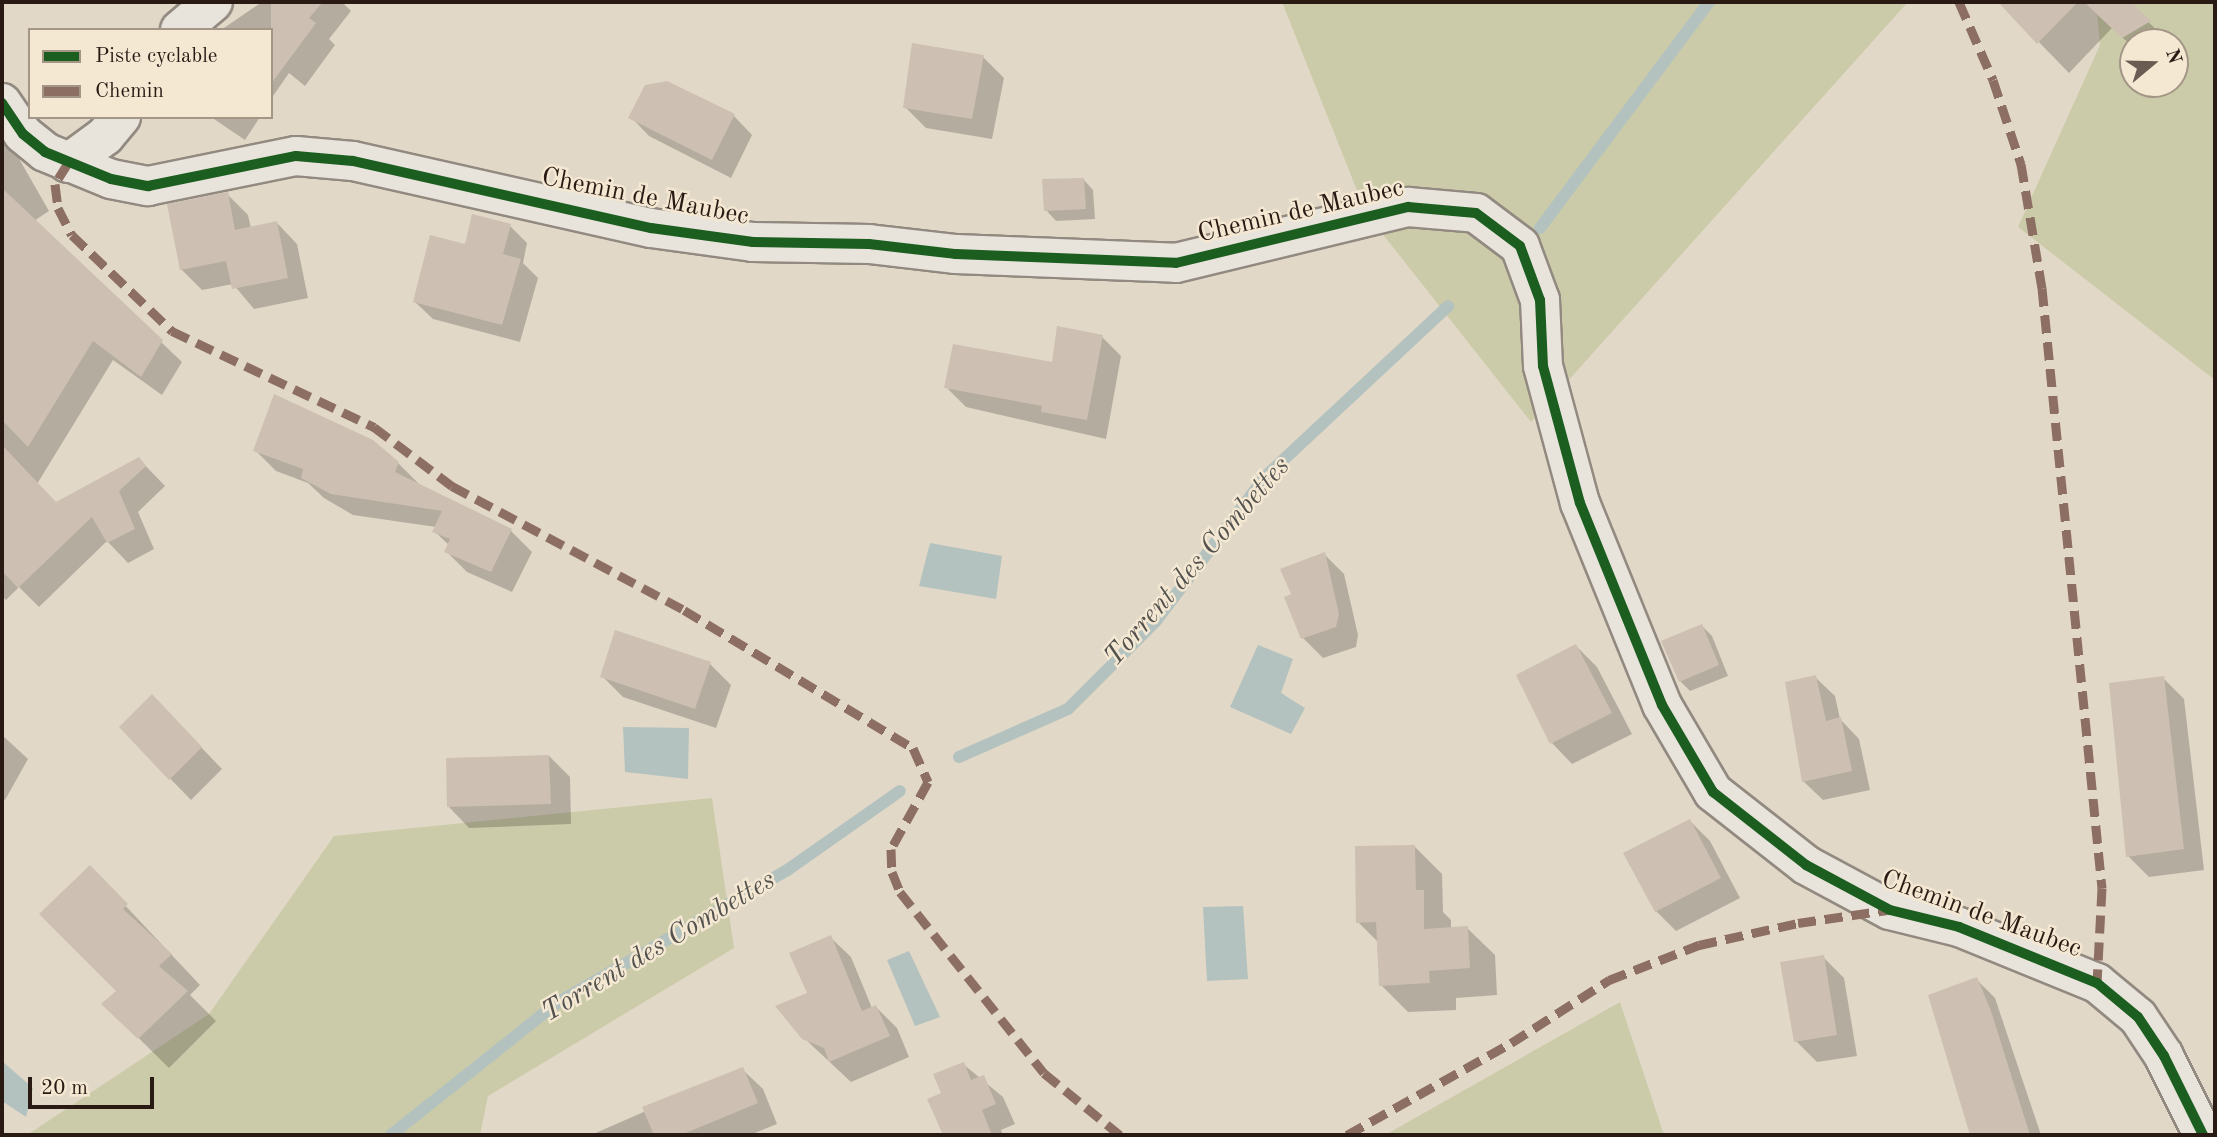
<!DOCTYPE html>
<html>
<head>
<meta charset="utf-8">
<style>
  body { margin:0 }
  #map { position:relative; width:2217px; height:1137px; overflow:hidden; background:#e2d8c7; font-family:"Old Standard TT",serif }
  div>[style] { position:absolute }
  .green>* { inset:0; background:#cccba9 }
  .water>* { inset:0; background:#b3c2bf }
  .shadow>* { inset:0; background:#0003 }
  .stream>* { height:12px; margin:-6px; padding:0 6px; transform-origin:6px; border-radius:6px; background:#b3c2bf }
  .building>* { inset:0; background:#cdbfb1 }
  .roads { filter:drop-shadow(2px 0 #928a80) drop-shadow(-2px 0 #928a80) drop-shadow(0 2px #928a80) drop-shadow(0 -2px #928a80) }
  .minor>* { height:38px; margin:-19px; padding:0 19px; transform-origin:19px; border-radius:19px; background:#e8e3db }
  .quiet>* { height:9px; margin-top:-4.5px; transform-origin:0; background:repeating-linear-gradient(90deg,#8d6e63 0 18px,transparent 0 27px) }
  .cycleway>* { height:10px; margin:-5px; padding:0 5px; transform-origin:5px; border-radius:5px; background:#1b5e20 }
  span { translate:-50% -50%; white-space:nowrap; text-align:center; line-height:1.15; -webkit-text-stroke:5px #f4e8d3; paint-order:stroke }
  .street-label { font-size:26px; color:#291a13 }
  .water-label { font-size:28px; color:#52514e; font-style:italic }
  .frame { position:absolute; inset:0; border:4px solid #291a13; pointer-events:none }
  .legend { position:absolute; left:28px; top:28px; width:245px; height:91px; box-sizing:border-box; background:#f4e8d3; border:2px solid #a39686; margin:0; padding:9px 12px; list-style:none; font-size:21px; color:#291a13 }
  .legend li { display:flex; align-items:center; gap:14px; height:35px }
  .legend b { width:35px; border:2px solid #a39686 }
  .north { position:absolute; left:2119px; top:28px; width:70px; height:70px; box-sizing:border-box; background:#f4e8d3; border:2px solid #a39686; border-radius:50%; rotate:71deg; font-size:19px; font-weight:700; line-height:28px; text-align:center; color:#291a13 }
  .north::after { content:''; display:block; margin:auto; width:24px; height:32px; background:#6a5c52; clip-path:polygon(50% 0,100% 100%,50% 72%,0 100%) }
  .scale { position:absolute; left:28px; top:1077px; width:126px; height:32px; box-sizing:border-box; border:4px solid #291a13; border-top:0; padding-left:9px; font-size:21px; line-height:24px; white-space:nowrap; color:#291a13; -webkit-text-stroke:5px #f4e8d3; paint-order:stroke }
</style>
</head>
<body>
<div id="map">
  <div class="green">
    <i style="clip-path:polygon(1282px 2px,1908px 2px,1531px 422px,1366px 213px)"></i>
    <i style="clip-path:polygon(evenodd,2096px 2px,2215px 2px,2215px 380px,2018px 227px,2100px 45px,2096px 2px,2133px 42px,2175px 42px,2175px 84px,2133px 84px,2133px 42px)"></i>
    <i style="clip-path:polygon(712px 798px,734px 948px,488px 1096px,480px 1135px,27px 1135px,209px 1014px,334px 836px)"></i>
    <i style="clip-path:polygon(1620px 1002px,1664px 1135px,1385px 1135px)"></i>
  </div>
  <div class="water">
    <i style="clip-path:polygon(930px 543px,1002px 556px,996px 599px,919px 586px)"></i>
    <i style="clip-path:polygon(1258px 645px,1293px 659px,1281px 693px,1305px 708px,1291px 734px,1230px 707px)"></i>
    <i style="clip-path:polygon(623px 727px,689px 728px,688px 779px,625px 772px)"></i>
    <i style="clip-path:polygon(1243px 906px,1248px 979px,1207px 981px,1203px 907px)"></i>
    <i style="clip-path:polygon(909px 951px,940px 1017px,915px 1026px,887px 960px)"></i>
    <i style="clip-path:polygon(2px 1061px,33px 1088px,26px 1117px,2px 1101px)"></i>
  </div>
  <div class="shadow">
    <i style="clip-path:polygon(262px 2px,342px 2px,351px 11px,329px 39px,335px 45px,305px 86px,289px 73px,271px 99px,271px 30px,221px 30px)"></i>
    <i style="clip-path:polygon(2000px 2px,2128px 2px,2169px 42px,2133px 42px,2133px 47px,2112px 28px,2069px 73px)"></i>
    <i style="clip-path:polygon(983px 57px,1004px 78px,992px 139px,926px 128px,905px 107px)"></i>
    <i style="clip-path:polygon(734px 116px,752px 135px,731px 178px,649px 136px,631px 117px)"></i>
    <i style="clip-path:polygon(211px 117px,260px 117px,245px 140px)"></i>
    <i style="clip-path:polygon(2px 129px,49px 211px,34px 221px,182px 362px,162px 395px,113px 360px,37px 484px,56px 504px,139px 459px,165px 486px,138px 512px,154px 549px,128px 563px,107px 541px,39px 607px,19px 587px,6px 600px,2px 596px,2px 349px,14px 340px,2px 329px)"></i>
    <i style="clip-path:polygon(1083px 179px,1093px 190px,1095px 219px,1056px 221px,1046px 210px)"></i>
    <i style="clip-path:polygon(227px 194px,248px 215px,251px 228px,277px 223px,297px 244px,308px 298px,254px 309px,233px 284px,202px 290px,181px 269px)"></i>
    <i style="clip-path:polygon(510px 226px,527px 243px,523px 263px,538px 278px,520px 342px,433px 319px,415px 302px,466px 246px)"></i>
    <i style="clip-path:polygon(1102px 337px,1121px 356px,1106px 439px,966px 407px,946px 387px,1053px 364px)"></i>
    <i style="clip-path:polygon(255px 450px,398px 463px,419px 484px,511px 531px,532px 552px,512px 592px,467px 572px,446px 551px,449px 545px,434px 531px,436px 527px,353px 515px,324px 498px,308px 483px,276px 471px)"></i>
    <i style="clip-path:polygon(1324px 554px,1344px 574px,1358px 635px,1356px 647px,1323px 658px,1303px 638px,1293px 595px)"></i>
    <i style="clip-path:polygon(1702px 626px,1712px 636px,1728px 676px,1690px 691px,1680px 681px)"></i>
    <i style="clip-path:polygon(1576px 646px,1597px 667px,1632px 734px,1572px 764px,1552px 743px)"></i>
    <i style="clip-path:polygon(710px 664px,731px 685px,716px 728px,623px 697px,602px 676px)"></i>
    <i style="clip-path:polygon(1815px 677px,1835px 696px,1840px 719px,1859px 739px,1870px 790px,1823px 800px,1803px 781px)"></i>
    <i style="clip-path:polygon(2163px 678px,2184px 699px,2204px 870px,2149px 877px,2128px 856px)"></i>
    <i style="clip-path:polygon(173px 718px,222px 769px,191px 800px,121px 728px)"></i>
    <i style="clip-path:polygon(2px 735px,28px 759px,5px 800px,2px 799px)"></i>
    <i style="clip-path:polygon(549px 756px,570px 777px,571px 824px,469px 828px,449px 807px)"></i>
    <i style="clip-path:polygon(1690px 821px,1710px 841px,1740px 898px,1676px 931px,1656px 911px)"></i>
    <i style="clip-path:polygon(1414px 846px,1442px 874px,1443px 912px,1451px 920px,1451px 929px,1467px 928px,1495px 955px,1497px 995px,1456px 998px,1456px 1010px,1408px 1012px,1381px 985px,1379px 943px,1358px 922px)"></i>
    <i style="clip-path:polygon(90px 868px,200px 985px,190px 995px,216px 1021px,169px 1068px,104px 1004px,118px 991px)"></i>
    <i style="clip-path:polygon(830px 937px,851px 957px,872px 1008px,876px 1007px,897px 1028px,909px 1057px,851px 1082px,804px 1038px,809px 994px)"></i>
    <i style="clip-path:polygon(1823px 957px,1844px 978px,1857px 1056px,1817px 1062px,1796px 1041px)"></i>
    <i style="clip-path:polygon(1976px 979px,1995px 998px,2041px 1135px,1972px 1135px,1930px 996px)"></i>
    <i style="clip-path:polygon(963px 1064px,1003px 1097px,1015px 1124px,1001px 1130px,1003px 1135px,944px 1135px,929px 1100px,943px 1094px)"></i>
    <i style="clip-path:polygon(742px 1069px,763px 1089px,777px 1124px,750px 1135px,591px 1135px)"></i>
  </div>
  <div class="stream">
    <i style="left:1540px;top:228px;width:282px;rotate:-53.2deg"></i>
    <i style="left:959px;top:757px;width:119px;rotate:-23.8deg"></i>
    <i style="left:1068px;top:709px;width:123px;rotate:-45deg"></i>
    <i style="left:1155px;top:622px;width:183px;rotate:-52.8deg"></i>
    <i style="left:1266px;top:476px;width:249px;rotate:-43deg"></i>
    <i style="left:391px;top:1135px;width:212px;rotate:-38.5deg"></i>
    <i style="left:557px;top:1003px;width:264px;rotate:-30deg"></i>
    <i style="left:786px;top:871px;width:139px;rotate:-35.1deg"></i>
  </div>
  <div class="building">
    <i style="clip-path:polygon(271px 2px,323px 2px,309px 18px,316px 23px,271px 84px)"></i>
    <i style="clip-path:polygon(1998px 2px,2078px 2px,2037px 44px)"></i>
    <i style="clip-path:polygon(2084px 2px,2131px 2px,2151px 21px,2122px 38px)"></i>
    <i style="clip-path:polygon(912px 43px,984px 55px,972px 119px,903px 108px)"></i>
    <i style="clip-path:polygon(667px 81px,735px 114px,712px 160px,628px 118px,645px 85px)"></i>
    <i style="clip-path:polygon(1084px 178px,1086px 209px,1044px 211px,1042px 179px)"></i>
    <i style="clip-path:polygon(2px 188px,163px 340px,141px 377px,93px 341px,28px 447px,2px 420px)"></i>
    <i style="clip-path:polygon(228px 192px,235px 230px,277px 221px,288px 278px,232px 289px,226px 261px,180px 270px,167px 204px)"></i>
    <i style="clip-path:polygon(472px 214px,511px 224px,503px 254px,521px 259px,502px 325px,413px 302px,430px 235px,465px 244px)"></i>
    <i style="clip-path:polygon(1057px 326px,1103px 335px,1087px 420px,1041px 412px,1042px 406px,944px 388px,953px 344px,1052px 362px)"></i>
    <i style="clip-path:polygon(274px 394px,373px 440px,399px 462px,395px 472px,512px 529px,491px 572px,444px 552px,450px 539px,432px 532px,442px 511px,331px 494px,301px 478px,303px 469px,253px 451px)"></i>
    <i style="clip-path:polygon(2px 445px,56px 502px,139px 457px,146px 466px,119px 491px,135px 529px,107px 543px,92px 517px,18px 588px,2px 571px)"></i>
    <i style="clip-path:polygon(1325px 552px,1339px 614px,1336px 627px,1301px 639px,1284px 597px,1291px 594px,1280px 569px)"></i>
    <i style="clip-path:polygon(1702px 624px,1719px 665px,1679px 682px,1661px 641px)"></i>
    <i style="clip-path:polygon(615px 630px,711px 662px,695px 709px,600px 677px)"></i>
    <i style="clip-path:polygon(1576px 644px,1612px 713px,1550px 744px,1516px 675px)"></i>
    <i style="clip-path:polygon(1816px 675px,1826px 721px,1841px 717px,1852px 771px,1802px 782px,1785px 682px)"></i>
    <i style="clip-path:polygon(2164px 676px,2184px 849px,2126px 857px,2109px 683px)"></i>
    <i style="clip-path:polygon(152px 694px,202px 747px,169px 780px,119px 727px)"></i>
    <i style="clip-path:polygon(549px 755px,551px 804px,447px 807px,446px 758px)"></i>
    <i style="clip-path:polygon(1690px 819px,1721px 878px,1655px 912px,1623px 853px)"></i>
    <i style="clip-path:polygon(1415px 845px,1416px 890px,1424px 890px,1424px 929px,1468px 926px,1470px 968px,1429px 971px,1430px 983px,1379px 986px,1376px 922px,1356px 923px,1355px 846px)"></i>
    <i style="clip-path:polygon(90px 865px,128px 904px,123px 909px,172px 954px,159px 966px,188px 991px,138px 1039px,101px 1004px,116px 991px,39px 914px)"></i>
    <i style="clip-path:polygon(831px 935px,862px 1011px,876px 1005px,890px 1036px,829px 1062px,824px 1048px,802px 1039px,775px 1006px,807px 993px,789px 953px)"></i>
    <i style="clip-path:polygon(1824px 955px,1837px 1035px,1794px 1042px,1780px 962px)"></i>
    <i style="clip-path:polygon(1977px 977px,1991px 1011px,2030px 1135px,1970px 1135px,1928px 995px)"></i>
    <i style="clip-path:polygon(964px 1062px,971px 1080px,984px 1075px,996px 1104px,982px 1110px,992px 1135px,943px 1135px,927px 1099px,941px 1093px,933px 1074px)"></i>
    <i style="clip-path:polygon(743px 1067px,758px 1103px,681px 1135px,654px 1135px,642px 1107px)"></i>
  </div>
  <div class="roads">
    <div class="minor">
      <i style="left:180px;top:30px;width:43px;rotate:-40.3deg"></i>
      <i style="left:2px;top:103px;width:37px;rotate:56deg"></i>
      <i style="left:23px;top:134px;width:28px;rotate:39deg"></i>
      <i style="left:45px;top:152px;width:71px;rotate:22.2deg"></i>
      <i style="left:111px;top:179px;width:38px;rotate:11deg"></i>
      <i style="left:148px;top:186px;width:151px;rotate:-11.5deg"></i>
      <i style="left:296px;top:156px;width:57px;rotate:5deg"></i>
      <i style="left:353px;top:161px;width:305px;rotate:12.7deg"></i>
      <i style="left:651px;top:228px;width:103px;rotate:7.8deg"></i>
      <i style="left:753px;top:242px;width:116px;rotate:1deg"></i>
      <i style="left:869px;top:244px;width:88px;rotate:6.6deg"></i>
      <i style="left:956px;top:254px;width:220px;rotate:2.3deg"></i>
      <i style="left:1176px;top:263px;width:239px;rotate:-13.6deg"></i>
      <i style="left:1408px;top:207px;width:68px;rotate:5deg"></i>
      <i style="left:1476px;top:213px;width:55px;rotate:36.9deg"></i>
      <i style="left:1520px;top:246px;width:58px;rotate:69.7deg"></i>
      <i style="left:1540px;top:300px;width:66px;rotate:87.4deg"></i>
      <i style="left:1543px;top:366px;width:142px;rotate:74.9deg"></i>
      <i style="left:1580px;top:503px;width:218px;rotate:67.9deg"></i>
      <i style="left:1662px;top:705px;width:101px;rotate:59.6deg"></i>
      <i style="left:1713px;top:792px;width:118px;rotate:38.1deg"></i>
      <i style="left:1806px;top:865px;width:95px;rotate:28.2deg"></i>
      <i style="left:1890px;top:910px;width:71px;rotate:13.8deg"></i>
      <i style="left:1959px;top:927px;width:149px;rotate:22.1deg"></i>
      <i style="left:2097px;top:983px;width:53px;rotate:39.7deg"></i>
      <i style="left:2138px;top:1017px;width:47px;rotate:56.3deg"></i>
      <i style="left:2164px;top:1056px;width:88px;rotate:63.7deg"></i>
      <i style="left:68px;top:163px;width:46px;rotate:-36.1deg"></i>
      <i style="left:105px;top:136px;width:25px;rotate:-50deg"></i>
    </div>
  </div>
  <div class="quiet">
    <i style="left:1959px;top:2px;width:85px;rotate:66.4deg"></i>
    <i style="left:1993px;top:80px;width:89px;rotate:71.6deg"></i>
    <i style="left:2021px;top:164px;width:126px;rotate:80.4deg"></i>
    <i style="left:2042px;top:288px;width:603px;rotate:84.29deg"></i>
    <i style="left:2102px;top:888px;width:95px;rotate:93deg"></i>
    <i style="left:68px;top:163px;width:25px;rotate:122deg"></i>
    <i style="left:55px;top:184px;width:24px;rotate:83deg"></i>
    <i style="left:58px;top:208px;width:30px;rotate:63deg"></i>
    <i style="left:72px;top:235px;width:139px;rotate:43.8deg"></i>
    <i style="left:172px;top:331px;width:224px;rotate:25.4deg"></i>
    <i style="left:374px;top:427px;width:98px;rotate:37.1deg"></i>
    <i style="left:452px;top:486px;width:263px;rotate:28.1deg"></i>
    <i style="left:684px;top:610px;width:267px;rotate:31.1deg"></i>
    <i style="left:913px;top:748px;width:37px;rotate:66deg"></i>
    <i style="left:928px;top:782px;width:77px;rotate:118.9deg"></i>
    <i style="left:891px;top:849px;width:23px;rotate:88deg"></i>
    <i style="left:892px;top:872px;width:22px;rotate:68deg"></i>
    <i style="left:900px;top:892px;width:231px;rotate:51.5deg"></i>
    <i style="left:1044px;top:1073px;width:98px;rotate:39.2deg"></i>
    <i style="left:1347px;top:1135px;width:188px;rotate:-29.3deg"></i>
    <i style="left:1511px;top:1043px;width:117px;rotate:-32.7deg"></i>
    <i style="left:1609px;top:980px;width:97px;rotate:-21.3deg"></i>
    <i style="left:1699px;top:945px;width:101px;rotate:-12.5deg"></i>
    <i style="left:1798px;top:923px;width:90px;rotate:-8.3deg"></i>
  </div>
  <div class="cycleway">
    <i style="left:2px;top:103px;width:37px;rotate:56deg"></i>
    <i style="left:23px;top:134px;width:28px;rotate:39deg"></i>
    <i style="left:45px;top:152px;width:71px;rotate:22.2deg"></i>
    <i style="left:111px;top:179px;width:38px;rotate:11deg"></i>
    <i style="left:148px;top:186px;width:151px;rotate:-11.5deg"></i>
    <i style="left:296px;top:156px;width:57px;rotate:5deg"></i>
    <i style="left:353px;top:161px;width:305px;rotate:12.7deg"></i>
    <i style="left:651px;top:228px;width:103px;rotate:7.8deg"></i>
    <i style="left:753px;top:242px;width:116px;rotate:1deg"></i>
    <i style="left:869px;top:244px;width:88px;rotate:6.6deg"></i>
    <i style="left:956px;top:254px;width:220px;rotate:2.3deg"></i>
    <i style="left:1176px;top:263px;width:239px;rotate:-13.6deg"></i>
    <i style="left:1408px;top:207px;width:68px;rotate:5deg"></i>
    <i style="left:1476px;top:213px;width:55px;rotate:36.9deg"></i>
    <i style="left:1520px;top:246px;width:58px;rotate:69.7deg"></i>
    <i style="left:1540px;top:300px;width:66px;rotate:87.4deg"></i>
    <i style="left:1543px;top:366px;width:142px;rotate:74.9deg"></i>
    <i style="left:1580px;top:503px;width:218px;rotate:67.9deg"></i>
    <i style="left:1662px;top:705px;width:101px;rotate:59.6deg"></i>
    <i style="left:1713px;top:792px;width:118px;rotate:38.1deg"></i>
    <i style="left:1806px;top:865px;width:95px;rotate:28.2deg"></i>
    <i style="left:1890px;top:910px;width:71px;rotate:13.8deg"></i>
    <i style="left:1959px;top:927px;width:149px;rotate:22.1deg"></i>
    <i style="left:2097px;top:983px;width:53px;rotate:39.7deg"></i>
    <i style="left:2138px;top:1017px;width:47px;rotate:56.3deg"></i>
    <i style="left:2164px;top:1056px;width:88px;rotate:63.7deg"></i>
  </div>
  <div class="street-label">
    <span style="left:645px;top:198px;rotate:11deg">Chemin de Maubec</span>
    <span style="left:1301px;top:212px;rotate:-13deg">Chemin de Maubec</span>
    <span style="left:1981px;top:915px;rotate:20deg">Chemin de Maubec</span>
  </div>
  <div class="water-label">
    <span style="left:1198px;top:562px;rotate:-49deg">Torrent des Combettes</span>
    <span style="left:659px;top:947px;rotate:-31deg">Torrent des Combettes</span>
  </div>
  <div class="frame"></div>
  <ul class="legend">
  <li><b style="height:9px;background:#1b5e20"></b>Piste cyclable</li>
  <li><b style="height:9px;background:#8d6e63"></b>Chemin</li>
  </ul>
  <div class="north">N</div>
  <div class="scale">20 m</div>
</div>
</body>
</html>
